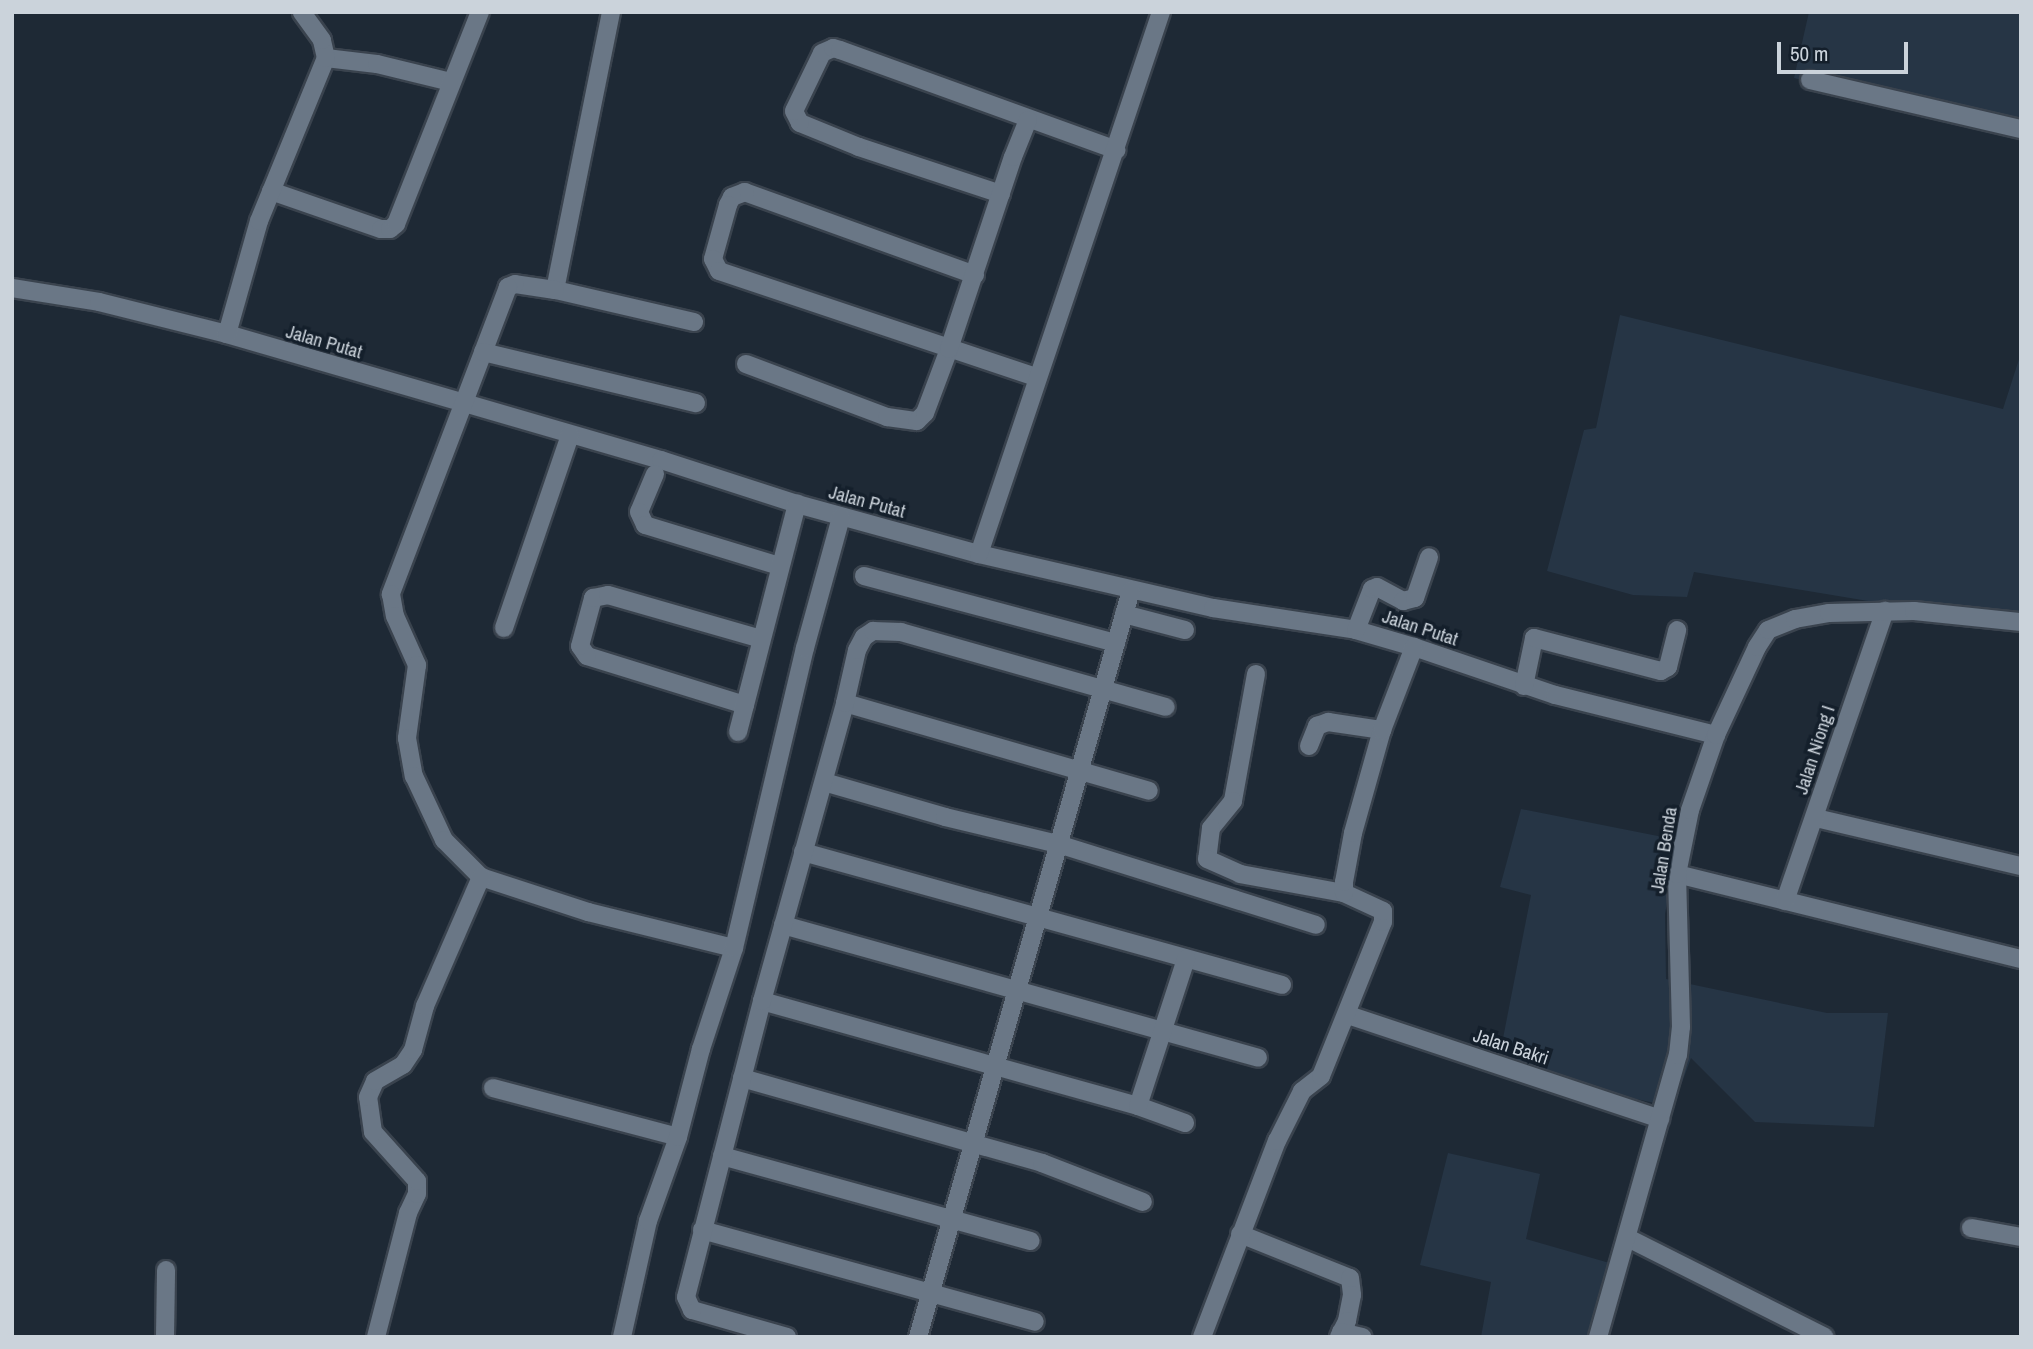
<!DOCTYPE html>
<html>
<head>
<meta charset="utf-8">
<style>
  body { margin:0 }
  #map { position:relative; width:2033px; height:1349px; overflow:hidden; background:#1e2935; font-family:"Archivo Narrow",sans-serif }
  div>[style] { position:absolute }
  .built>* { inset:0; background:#263545 }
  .roads { filter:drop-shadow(2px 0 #3a434e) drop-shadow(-2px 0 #3a434e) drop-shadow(0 2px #3a434e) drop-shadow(0 -2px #3a434e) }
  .minor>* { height:18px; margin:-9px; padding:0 9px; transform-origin:9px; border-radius:9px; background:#6a7786 }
  .tertiary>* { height:18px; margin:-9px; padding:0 9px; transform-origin:9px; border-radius:9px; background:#6a7786 }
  span { translate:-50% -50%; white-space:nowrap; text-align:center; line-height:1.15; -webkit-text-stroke:7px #141f2b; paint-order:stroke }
  .street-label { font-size:19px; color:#cbd3db }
  .frame { position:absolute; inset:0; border:14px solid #cbd3db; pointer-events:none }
  .scale { position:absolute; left:1777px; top:42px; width:131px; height:32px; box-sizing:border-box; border:4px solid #cbd3db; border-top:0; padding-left:9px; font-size:21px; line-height:24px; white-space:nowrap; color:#cbd3db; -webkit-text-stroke:5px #141f2b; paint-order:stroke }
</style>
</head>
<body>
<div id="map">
  <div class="built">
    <i style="clip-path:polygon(1809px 12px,2021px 12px,2021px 135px,1794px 78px)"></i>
    <i style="clip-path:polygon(1620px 315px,2003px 409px,2021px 353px,2021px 622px,1922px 610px,1694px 572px,1687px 597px,1633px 595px,1547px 571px,1584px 430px,1596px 428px)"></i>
    <i style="clip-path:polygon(1521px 809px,1678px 840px,1665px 914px,1666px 979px,1827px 1013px,1888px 1013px,1874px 1127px,1755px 1122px,1691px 1058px,1673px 1107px,1497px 1069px,1531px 895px,1500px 887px)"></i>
    <i style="clip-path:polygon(1448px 1153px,1540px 1174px,1526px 1239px,1613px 1264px,1590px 1337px,1481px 1337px,1491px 1282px,1420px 1265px)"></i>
  </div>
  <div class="roads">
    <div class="minor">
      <i style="left:326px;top:58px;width:51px;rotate:6.7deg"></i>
      <i style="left:377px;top:64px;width:76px;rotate:13.7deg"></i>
      <i style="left:1810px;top:80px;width:217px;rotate:13.1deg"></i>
      <i style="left:271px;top:191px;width:116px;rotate:19.1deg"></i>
      <i style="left:381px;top:229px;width:9px"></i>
      <i style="left:390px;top:229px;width:8px;rotate:-40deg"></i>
      <i style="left:396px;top:224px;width:228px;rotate:-68.4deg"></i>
      <i style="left:1001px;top:194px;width:150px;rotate:-161.7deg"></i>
      <i style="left:859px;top:147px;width:64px;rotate:-157.9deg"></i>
      <i style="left:800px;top:123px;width:13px;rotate:-117deg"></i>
      <i style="left:794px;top:111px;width:64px;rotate:-64.2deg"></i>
      <i style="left:822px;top:53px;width:12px;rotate:-24deg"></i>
      <i style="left:833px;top:48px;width:7px;rotate:16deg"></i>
      <i style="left:840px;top:50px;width:294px;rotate:19.9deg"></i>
      <i style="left:975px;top:275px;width:245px;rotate:-160.2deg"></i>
      <i style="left:745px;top:192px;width:14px;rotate:159deg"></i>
      <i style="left:732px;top:197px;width:9px;rotate:117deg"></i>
      <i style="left:728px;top:205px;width:56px;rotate:105.5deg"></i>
      <i style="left:713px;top:259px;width:13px;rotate:63deg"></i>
      <i style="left:719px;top:271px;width:336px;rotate:18.5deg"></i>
      <i style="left:12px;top:288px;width:88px;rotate:9.1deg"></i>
      <i style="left:99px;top:302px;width:132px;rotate:14deg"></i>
      <i style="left:227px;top:334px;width:452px;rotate:16.2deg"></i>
      <i style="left:661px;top:460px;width:143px;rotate:17.9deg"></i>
      <i style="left:797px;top:504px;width:189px;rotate:15.4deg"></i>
      <i style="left:979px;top:554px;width:240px;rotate:13deg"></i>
      <i style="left:1213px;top:608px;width:145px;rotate:8.7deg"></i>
      <i style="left:1356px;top:630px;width:60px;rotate:16.3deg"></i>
      <i style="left:1414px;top:647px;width:149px;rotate:18.8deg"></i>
      <i style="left:1555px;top:695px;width:166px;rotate:14deg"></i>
      <i style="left:555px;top:290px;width:284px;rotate:-78.6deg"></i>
      <i style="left:694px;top:322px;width:143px;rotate:-167deg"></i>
      <i style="left:555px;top:290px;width:40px;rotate:-171.5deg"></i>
      <i style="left:515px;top:284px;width:8px;rotate:157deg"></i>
      <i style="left:508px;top:287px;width:329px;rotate:110.9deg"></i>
      <i style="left:391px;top:594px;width:22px;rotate:80deg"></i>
      <i style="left:395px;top:616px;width:54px;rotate:65.8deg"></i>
      <i style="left:417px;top:665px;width:74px;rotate:97.8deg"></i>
      <i style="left:407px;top:738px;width:39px;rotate:80deg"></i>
      <i style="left:414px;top:776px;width:71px;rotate:64.9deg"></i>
      <i style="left:444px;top:840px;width:52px;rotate:45deg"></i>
      <i style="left:481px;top:877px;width:113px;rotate:18.1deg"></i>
      <i style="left:588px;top:912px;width:150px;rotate:13.9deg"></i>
      <i style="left:227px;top:334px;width:117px;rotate:-74.2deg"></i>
      <i style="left:259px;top:221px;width:176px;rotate:-67.7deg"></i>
      <i style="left:326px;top:58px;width:18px;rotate:-103deg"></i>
      <i style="left:322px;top:40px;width:34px;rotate:-126deg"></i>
      <i style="left:483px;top:352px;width:219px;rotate:13.5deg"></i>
      <i style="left:746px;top:364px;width:151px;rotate:20.6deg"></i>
      <i style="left:887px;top:417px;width:30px;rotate:8deg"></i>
      <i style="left:917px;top:421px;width:11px;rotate:-45deg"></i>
      <i style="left:925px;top:413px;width:68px;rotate:-69.4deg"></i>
      <i style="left:949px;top:349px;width:202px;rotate:-71.6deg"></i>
      <i style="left:1013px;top:157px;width:40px;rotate:-68deg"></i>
      <i style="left:655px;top:474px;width:41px;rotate:112.8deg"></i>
      <i style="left:639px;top:512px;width:14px;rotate:65deg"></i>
      <i style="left:645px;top:525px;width:140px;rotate:17deg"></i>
      <i style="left:979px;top:554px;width:572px;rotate:-71.44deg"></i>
      <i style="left:864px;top:576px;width:261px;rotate:14.9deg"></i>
      <i style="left:1124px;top:614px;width:63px;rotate:14.7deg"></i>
      <i style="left:504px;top:628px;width:204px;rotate:-71.1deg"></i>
      <i style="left:1356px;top:630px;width:44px;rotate:-68.7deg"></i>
      <i style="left:1372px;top:589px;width:5px;rotate:-22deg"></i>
      <i style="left:1377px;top:587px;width:30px;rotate:28deg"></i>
      <i style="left:1403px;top:601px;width:12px;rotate:-14deg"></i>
      <i style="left:1415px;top:598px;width:43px;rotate:-71.1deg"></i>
      <i style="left:1256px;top:674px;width:129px;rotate:100.3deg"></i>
      <i style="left:1233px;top:801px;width:35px;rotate:129deg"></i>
      <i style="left:1211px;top:828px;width:31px;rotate:97deg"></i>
      <i style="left:1207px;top:859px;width:36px;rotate:24deg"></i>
      <i style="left:1240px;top:874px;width:106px;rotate:10.4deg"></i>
      <i style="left:1524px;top:686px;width:49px;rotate:-78.2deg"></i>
      <i style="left:1534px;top:638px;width:131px;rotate:14.6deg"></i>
      <i style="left:1661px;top:671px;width:8px;rotate:-30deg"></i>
      <i style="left:1668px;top:667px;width:38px;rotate:-76deg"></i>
      <i style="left:845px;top:703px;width:316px;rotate:16.1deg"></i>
      <i style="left:745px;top:705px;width:165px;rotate:-162.8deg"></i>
      <i style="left:587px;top:656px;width:12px;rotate:-125deg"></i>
      <i style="left:580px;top:646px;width:50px;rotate:-74.8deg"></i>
      <i style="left:593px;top:598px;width:15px;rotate:-11deg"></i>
      <i style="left:608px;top:595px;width:159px;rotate:16deg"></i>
      <i style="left:738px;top:732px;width:236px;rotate:-75.5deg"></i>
      <i style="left:1309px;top:746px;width:22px;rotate:-68deg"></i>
      <i style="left:1317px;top:726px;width:12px;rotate:-20deg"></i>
      <i style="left:1328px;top:722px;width:55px;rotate:8.4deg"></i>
      <i style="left:824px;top:782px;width:126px;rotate:16.1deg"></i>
      <i style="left:945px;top:817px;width:116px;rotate:13.4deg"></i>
      <i style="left:1058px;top:844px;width:270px;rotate:17.4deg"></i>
      <i style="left:1816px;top:818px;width:211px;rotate:13.2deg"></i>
      <i style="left:803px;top:852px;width:497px;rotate:15.5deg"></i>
      <i style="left:1677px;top:874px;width:354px;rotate:13.9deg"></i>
      <i style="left:1785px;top:901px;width:307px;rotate:-71deg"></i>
      <i style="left:783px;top:925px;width:493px;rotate:15.6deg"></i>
      <i style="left:762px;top:1001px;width:390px;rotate:15.6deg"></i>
      <i style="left:1138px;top:1106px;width:50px;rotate:19.9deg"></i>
      <i style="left:1348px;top:1015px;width:329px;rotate:18.4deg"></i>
      <i style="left:742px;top:1078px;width:312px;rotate:15.8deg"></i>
      <i style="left:1042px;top:1163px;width:108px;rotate:21.1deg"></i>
      <i style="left:493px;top:1088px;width:191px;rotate:14.8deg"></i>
      <i style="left:1138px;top:1106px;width:155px;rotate:-71.9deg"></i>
      <i style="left:722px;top:1156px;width:320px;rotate:15.4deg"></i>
      <i style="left:1971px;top:1228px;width:51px;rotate:10.2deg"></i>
      <i style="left:702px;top:1230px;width:345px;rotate:15.4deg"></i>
      <i style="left:1240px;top:1234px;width:118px;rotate:21.8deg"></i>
      <i style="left:1350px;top:1278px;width:17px;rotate:83deg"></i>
      <i style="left:1352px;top:1295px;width:26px;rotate:101deg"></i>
      <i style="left:1347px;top:1321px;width:18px;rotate:117deg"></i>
      <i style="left:1628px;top:1238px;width:220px;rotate:26.7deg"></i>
      <i style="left:1341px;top:1332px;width:22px;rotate:13deg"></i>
      <i style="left:165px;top:1337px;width:67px;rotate:-89.1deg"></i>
      <i style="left:376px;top:1337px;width:128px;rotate:-75.5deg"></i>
      <i style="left:408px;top:1213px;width:21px;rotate:-65deg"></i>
      <i style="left:417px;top:1194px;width:13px;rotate:-90deg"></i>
      <i style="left:417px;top:1181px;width:66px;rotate:-131.9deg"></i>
      <i style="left:373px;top:1132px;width:35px;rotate:-98deg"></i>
      <i style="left:368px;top:1097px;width:17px;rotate:-66deg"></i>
      <i style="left:375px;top:1081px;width:32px;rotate:-30deg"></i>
      <i style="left:403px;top:1065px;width:18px;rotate:-56deg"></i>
      <i style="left:413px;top:1050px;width:46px;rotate:-74.7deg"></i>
      <i style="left:425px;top:1006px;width:141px;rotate:-66.5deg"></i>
      <i style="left:622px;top:1337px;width:119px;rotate:-77.4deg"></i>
      <i style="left:648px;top:1221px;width:89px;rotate:-70.3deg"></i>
      <i style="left:678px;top:1137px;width:91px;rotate:-75.4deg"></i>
      <i style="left:701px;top:1049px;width:106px;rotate:-71.9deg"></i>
      <i style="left:734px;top:948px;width:308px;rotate:-76.7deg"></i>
      <i style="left:805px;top:648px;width:136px;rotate:-74.6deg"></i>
      <i style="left:787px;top:1337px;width:99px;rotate:-164.1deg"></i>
      <i style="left:692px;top:1310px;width:14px;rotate:-115deg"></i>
      <i style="left:686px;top:1297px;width:306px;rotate:-75.6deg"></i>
      <i style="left:762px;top:1001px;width:309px;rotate:-74.4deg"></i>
      <i style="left:845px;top:703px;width:54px;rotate:-77.2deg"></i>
      <i style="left:857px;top:650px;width:15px;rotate:-62deg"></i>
      <i style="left:864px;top:637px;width:11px;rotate:-34deg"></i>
      <i style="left:873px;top:631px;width:28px;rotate:2deg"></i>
      <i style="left:901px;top:632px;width:275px;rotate:15.8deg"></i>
      <i style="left:918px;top:1337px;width:777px;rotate:-74.08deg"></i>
      <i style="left:1202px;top:1337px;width:210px;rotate:-69.1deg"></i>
      <i style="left:1277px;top:1141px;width:56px;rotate:-63.4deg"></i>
      <i style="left:1302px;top:1091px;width:24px;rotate:-38deg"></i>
      <i style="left:1321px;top:1076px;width:166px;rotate:-68.1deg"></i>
      <i style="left:1383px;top:922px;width:11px;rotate:-90deg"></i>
      <i style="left:1383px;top:911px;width:43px;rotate:-155.2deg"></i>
      <i style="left:1344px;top:893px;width:11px;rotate:-90deg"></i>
      <i style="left:1344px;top:882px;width:50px;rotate:-79.6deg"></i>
      <i style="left:1353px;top:833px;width:107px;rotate:-74.3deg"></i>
      <i style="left:1382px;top:730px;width:89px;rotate:-68.9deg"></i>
    </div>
    <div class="tertiary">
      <i style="left:1598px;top:1337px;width:293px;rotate:-74.2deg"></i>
      <i style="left:1678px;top:1055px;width:28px;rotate:-84deg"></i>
      <i style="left:1681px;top:1027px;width:153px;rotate:-91.5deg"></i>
      <i style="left:1677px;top:874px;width:65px;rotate:-78.5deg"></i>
      <i style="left:1690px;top:810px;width:79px;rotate:-70.9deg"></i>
      <i style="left:1716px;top:735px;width:97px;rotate:-65deg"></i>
      <i style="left:1757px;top:647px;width:20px;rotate:-57deg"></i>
      <i style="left:1768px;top:630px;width:29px;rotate:-22deg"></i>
      <i style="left:1795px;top:619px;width:35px;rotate:-10deg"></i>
      <i style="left:1829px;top:613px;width:85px;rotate:-1.3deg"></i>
      <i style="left:1914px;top:611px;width:108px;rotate:5.9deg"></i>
    </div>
  </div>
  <div class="street-label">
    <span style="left:324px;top:342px;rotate:16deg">Jalan Putat</span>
    <span style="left:867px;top:502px;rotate:15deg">Jalan Putat</span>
    <span style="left:1420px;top:628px;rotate:18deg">Jalan Putat</span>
    <span style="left:1815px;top:750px;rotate:-72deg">Jalan Niong I</span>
    <span style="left:1664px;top:850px;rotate:-81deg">Jalan Benda</span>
    <span style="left:1511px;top:1047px;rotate:18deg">Jalan Bakri</span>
  </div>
  <div class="frame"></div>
  <div class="scale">50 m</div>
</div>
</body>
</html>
